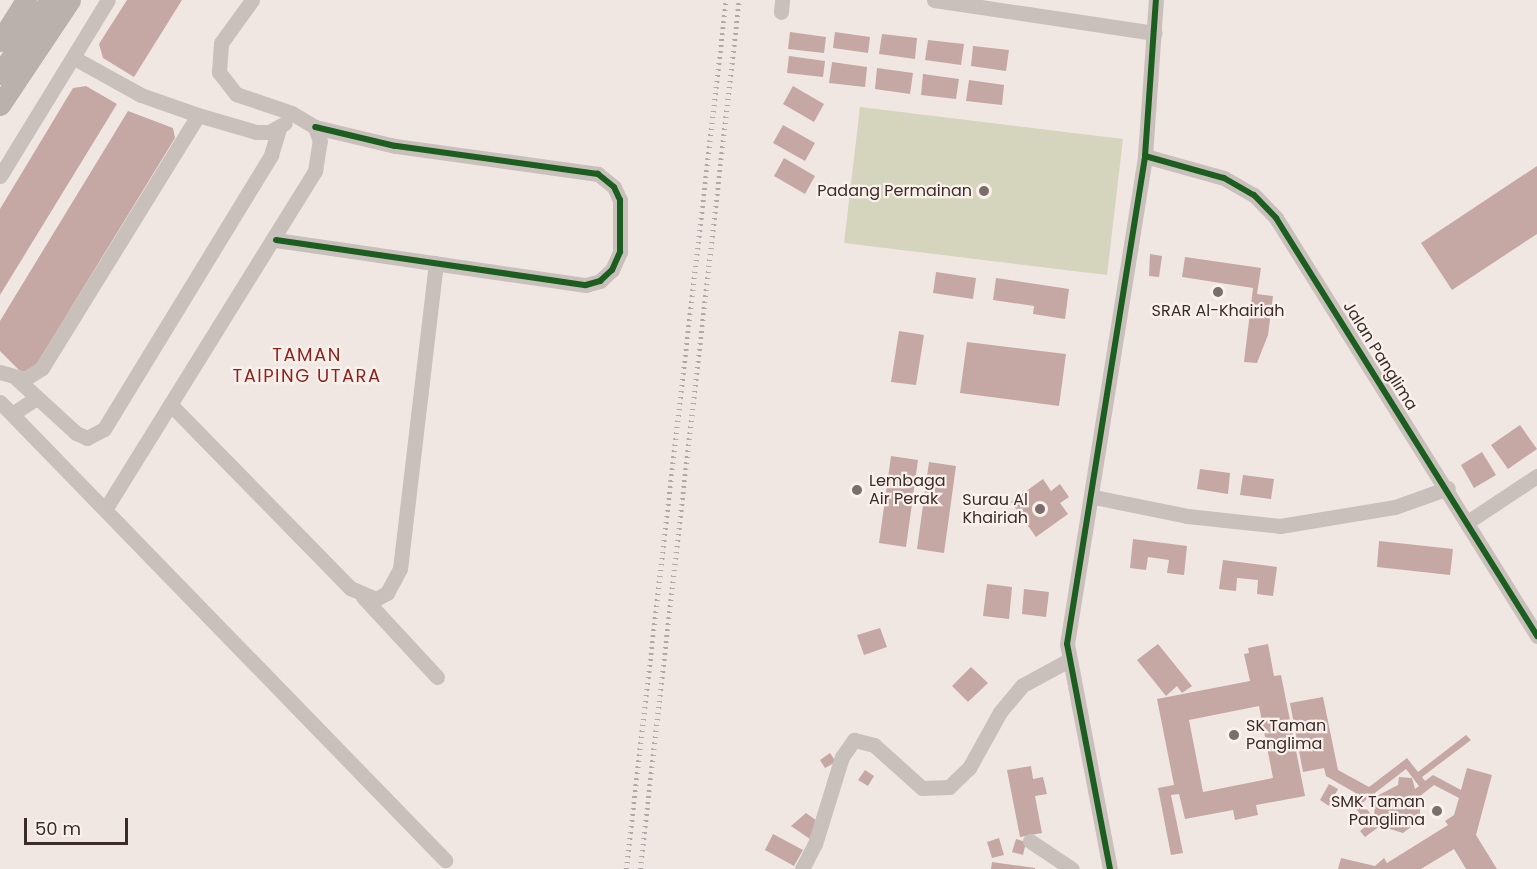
<!DOCTYPE html>
<html>
<head>
<meta charset="utf-8">
<style>
  body { margin:0 }
  #map { position:relative; width:1537px; height:869px; overflow:hidden; background:#f0e7e3; font-family:Poppins,sans-serif }
  div>[style] { position:absolute }
  .green>* { inset:0; background:#d5d4bc }
  .building>* { inset:0; background:#c5a7a4 }
  .minor>* { height:15px; margin:-7.5px; padding:0 7.5px; transform-origin:7.5px; border-radius:7.5px; background:#c9c0bc }
  .secondary>* { height:21px; margin:-10.5px; padding:0 10.5px; transform-origin:10.5px; border-radius:10.5px; background:#bab0ac }
  .rail>* { height:4.5px; margin-top:-2.25px; transform-origin:0; background:repeating-linear-gradient(90deg,#b1a9a6 0 1.5px,transparent 0 6px) }
  .cycleway>* { height:6px; margin:-3px; padding:0 3px; transform-origin:3px; border-radius:3px; background:#1b5e20 }
  .dots>* { width:16px; height:16px; translate:-50% -50%; box-sizing:border-box; border:3px solid #fbf1ec; border-radius:50% }
  span { translate:-50% -50%; white-space:nowrap; text-align:center; line-height:1.15; -webkit-text-stroke:4.5px #fbf1ec; paint-order:stroke }
  .poi-label { font-size:16px; color:#3b2c29 }
  .right { translate:-100% -50%; text-align:right }
  .left { translate:0 -50%; text-align:left }
  .street-label { font-size:16px; color:#3b2c29 }
  .neighbourhood-label { font-size:18px; color:#90221c; letter-spacing:1.5px }
  .scale { position:absolute; left:24px; top:818px; width:104px; height:27px; box-sizing:border-box; border:3px solid #3b2c29; border-top:0; padding-left:8px; font-size:18px; line-height:21px; white-space:nowrap; color:#3b2c29; -webkit-text-stroke:4px #fbf1ec; paint-order:stroke }
</style>
</head>
<body>
<div id="map">
  <div class="green">
    <i style="clip-path:polygon(860px 107px,1123px 139px,1107px 275px,844px 243px)"></i>
  </div>
  <div class="building">
    <i style="clip-path:polygon(127px 0,182px 0,134px 77px,103px 58px,99px 44px)"></i>
    <i style="clip-path:polygon(790px 32px,826px 37px,824px 53px,788px 49px)"></i>
    <i style="clip-path:polygon(835px 32px,870px 37px,868px 53px,833px 48px)"></i>
    <i style="clip-path:polygon(882px 34px,917px 38px,915px 59px,879px 54px)"></i>
    <i style="clip-path:polygon(928px 40px,964px 44px,961px 65px,925px 60px)"></i>
    <i style="clip-path:polygon(973px 46px,1009px 50px,1006px 71px,971px 66px)"></i>
    <i style="clip-path:polygon(789px 56px,825px 61px,823px 77px,787px 73px)"></i>
    <i style="clip-path:polygon(832px 62px,867px 67px,865px 87px,829px 83px)"></i>
    <i style="clip-path:polygon(877px 68px,913px 73px,910px 94px,875px 89px)"></i>
    <i style="clip-path:polygon(923px 74px,959px 79px,956px 99px,921px 95px)"></i>
    <i style="clip-path:polygon(969px 80px,1004px 85px,1002px 105px,966px 101px)"></i>
    <i style="clip-path:polygon(86px 86px,117px 104px,0 295px,0 209px,73px 88px)"></i>
    <i style="clip-path:polygon(793px 86px,824px 104px,814px 122px,783px 104px)"></i>
    <i style="clip-path:polygon(128px 111px,173px 128px,175px 138px,33px 370px,21px 372px,0 351px,0 321px)"></i>
    <i style="clip-path:polygon(783px 125px,815px 143px,805px 161px,773px 143px)"></i>
    <i style="clip-path:polygon(784px 158px,815px 176px,805px 194px,774px 176px)"></i>
    <i style="clip-path:polygon(1537px 166px,1537px 234px,1452px 290px,1421px 243px)"></i>
    <i style="clip-path:polygon(1150px 254px,1162px 256px,1159px 277px,1149px 276px)"></i>
    <i style="clip-path:polygon(1185px 257px,1261px 268px,1257px 294px,1273px 296px,1268px 335px,1257px 363px,1244px 362px,1253px 288px,1182px 277px)"></i>
    <i style="clip-path:polygon(936px 272px,976px 278px,973px 299px,933px 293px)"></i>
    <i style="clip-path:polygon(996px 278px,1069px 289px,1065px 319px,1033px 314px,1034px 306px,993px 300px)"></i>
    <i style="clip-path:polygon(899px 331px,924px 335px,916px 385px,891px 382px)"></i>
    <i style="clip-path:polygon(967px 342px,1066px 354px,1059px 406px,960px 393px)"></i>
    <i style="clip-path:polygon(1520px 425px,1537px 449px,1508px 469px,1491px 445px)"></i>
    <i style="clip-path:polygon(1482px 452px,1496px 475px,1474px 488px,1461px 465px)"></i>
    <i style="clip-path:polygon(891px 456px,918px 460px,906px 547px,879px 543px)"></i>
    <i style="clip-path:polygon(929px 462px,956px 466px,944px 553px,917px 549px)"></i>
    <i style="clip-path:polygon(1200px 469px,1230px 473px,1228px 494px,1197px 489px)"></i>
    <i style="clip-path:polygon(1243px 475px,1274px 479px,1271px 499px,1240px 495px)"></i>
    <i style="clip-path:polygon(1043px 479px,1051px 491px,1060px 484px,1069px 497px,1060px 503px,1068px 514px,1036px 537px,1011px 502px)"></i>
    <i style="clip-path:polygon(1133px 539px,1187px 546px,1184px 575px,1167px 573px,1169px 560px,1148px 557px,1146px 570px,1130px 568px)"></i>
    <i style="clip-path:polygon(1379px 541px,1453px 549px,1450px 575px,1377px 567px)"></i>
    <i style="clip-path:polygon(1223px 560px,1277px 567px,1273px 596px,1257px 594px,1258px 580px,1237px 578px,1236px 591px,1219px 589px)"></i>
    <i style="clip-path:polygon(987px 584px,1012px 587px,1009px 619px,983px 616px)"></i>
    <i style="clip-path:polygon(1024px 589px,1049px 592px,1046px 617px,1022px 614px)"></i>
    <i style="clip-path:polygon(880px 628px,887px 647px,864px 655px,857px 635px)"></i>
    <i style="clip-path:polygon(1158px 644px,1192px 686px,1182px 693px,1177px 686px,1166px 696px,1137px 660px)"></i>
    <i style="clip-path:polygon(evenodd,1268px 644px,1274px 676px,1281px 675px,1305px 796px,1256px 805px,1258px 815px,1235px 820px,1233px 810px,1185px 819px,1179px 794px,1171px 795px,1183px 853px,1171px 855px,1158px 788px,1174px 785px,1157px 699px,1250px 681px,1244px 654px,1249px 653px,1248px 648px,1268px 644px,1259px 706px,1273px 778px,1203px 792px,1189px 720px,1259px 706px)"></i>
    <i style="clip-path:polygon(971px 667px,988px 683px,968px 702px,952px 686px)"></i>
    <i style="clip-path:polygon(evenodd,1323px 697px,1338px 770px,1369px 787px,1407px 758px,1418px 772px,1466px 735px,1471px 740px,1422px 777px,1425px 781px,1433px 775px,1461px 790px,1467px 768px,1492px 775px,1476px 835px,1497px 869px,1466px 869px,1454px 849px,1421px 869px,1338px 869px,1341px 858px,1375px 866px,1384px 858px,1387px 863px,1448px 825px,1445px 821px,1454px 815px,1459px 798px,1434px 785px,1420px 796px,1420px 820px,1403px 833px,1380px 826px,1365px 837px,1360px 831px,1368px 824px,1350px 801px,1359px 795px,1326px 776px,1324px 768px,1303px 772px,1290px 703px,1323px 697px,1406px 769px,1419px 786px,1415px 789px,1412px 778px,1399px 777px,1398px 785px,1375px 797px,1374px 818px,1362px 803px,1406px 769px)"></i>
    <i style="clip-path:polygon(830px 753px,836px 762px,825px 768px,820px 760px)"></i>
    <i style="clip-path:polygon(1031px 766px,1033px 779px,1043px 777px,1047px 794px,1035px 796px,1042px 833px,1020px 837px,1007px 770px)"></i>
    <i style="clip-path:polygon(865px 770px,874px 776px,868px 786px,858px 780px)"></i>
    <i style="clip-path:polygon(1329px 784px,1338px 789px,1329px 806px,1320px 800px)"></i>
    <i style="clip-path:polygon(806px 813px,820px 823px,810px 839px,791px 826px)"></i>
    <i style="clip-path:polygon(773px 834px,803px 850px,794px 866px,765px 850px)"></i>
    <i style="clip-path:polygon(999px 838px,1004px 855px,992px 858px,987px 842px)"></i>
    <i style="clip-path:polygon(1016px 839px,1026px 842px,1023px 855px,1012px 852px)"></i>
    <i style="clip-path:polygon(992px 862px,1035px 868px,1035px 869px,991px 869px)"></i>
  </div>
  <div class="minor">
    <i style="left:934px;top:0;width:223px;rotate:8.5deg"></i>
    <i style="left:781px;top:12px;width:12px;rotate:-85deg"></i>
    <i style="left:76px;top:59px;width:74px;rotate:29deg"></i>
    <i style="left:141px;top:95px;width:60px;rotate:19.3deg"></i>
    <i style="left:198px;top:115px;width:60px;rotate:16.3deg"></i>
    <i style="left:256px;top:132px;width:13px"></i>
    <i style="left:269px;top:132px;width:18px;rotate:-29deg"></i>
    <i style="left:1145px;top:156px;width:82px;rotate:15.6deg"></i>
    <i style="left:1224px;top:178px;width:34px;rotate:30deg"></i>
    <i style="left:1254px;top:195px;width:32px;rotate:46deg"></i>
    <i style="left:1276px;top:218px;width:493px;rotate:58deg"></i>
    <i style="left:0;top:176px;width:206px;rotate:-58.5deg"></i>
    <i style="left:276px;top:240px;width:313px;rotate:8.3deg"></i>
    <i style="left:586px;top:285px;width:15px;rotate:-16deg"></i>
    <i style="left:600px;top:281px;width:16px;rotate:-43deg"></i>
    <i style="left:612px;top:270px;width:20px;rotate:-66deg"></i>
    <i style="left:620px;top:252px;width:52px;rotate:-90deg"></i>
    <i style="left:620px;top:200px;width:14px;rotate:-115deg"></i>
    <i style="left:614px;top:187px;width:21px;rotate:-141deg"></i>
    <i style="left:598px;top:174px;width:205px;rotate:-172.1deg"></i>
    <i style="left:395px;top:146px;width:82px;rotate:-166.6deg"></i>
    <i style="left:0;top:372px;width:26px;rotate:16deg"></i>
    <i style="left:25px;top:379px;width:20px;rotate:-33deg"></i>
    <i style="left:42px;top:368px;width:297px;rotate:-58.3deg"></i>
    <i style="left:17px;top:379px;width:80px;rotate:42.5deg"></i>
    <i style="left:76px;top:433px;width:12px;rotate:24deg"></i>
    <i style="left:87px;top:438px;width:19px;rotate:-28deg"></i>
    <i style="left:104px;top:429px;width:321px;rotate:-58.6deg"></i>
    <i style="left:271px;top:155px;width:27px;rotate:-73deg"></i>
    <i style="left:0;top:402px;width:639px;rotate:45.82deg"></i>
    <i style="left:172px;top:406px;width:255px;rotate:45.6deg"></i>
    <i style="left:350px;top:588px;width:28px;rotate:23deg"></i>
    <i style="left:376px;top:599px;width:13px;rotate:-29deg"></i>
    <i style="left:387px;top:593px;width:27px;rotate:-62deg"></i>
    <i style="left:400px;top:569px;width:308px;rotate:-83.3deg"></i>
    <i style="left:12px;top:414px;width:30px;rotate:-33deg"></i>
    <i style="left:1094px;top:497px;width:95px;rotate:11.5deg"></i>
    <i style="left:1187px;top:516px;width:94px;rotate:6.1deg"></i>
    <i style="left:1280px;top:526px;width:117px;rotate:-9.4deg"></i>
    <i style="left:1395px;top:507px;width:56px;rotate:-19.7deg"></i>
    <i style="left:106px;top:508px;width:397px;rotate:-58.2deg"></i>
    <i style="left:315px;top:171px;width:30px;rotate:-81deg"></i>
    <i style="left:320px;top:141px;width:15px;rotate:-110deg"></i>
    <i style="left:315px;top:127px;width:27px;rotate:-149deg"></i>
    <i style="left:292px;top:113px;width:59px;rotate:-161.3deg"></i>
    <i style="left:236px;top:94px;width:28px;rotate:-128deg"></i>
    <i style="left:219px;top:72px;width:29px;rotate:-86deg"></i>
    <i style="left:221px;top:43px;width:53px;rotate:-54.2deg"></i>
    <i style="left:1469px;top:521px;width:82px;rotate:-33.5deg"></i>
    <i style="left:363px;top:597px;width:109px;rotate:47.2deg"></i>
    <i style="left:1030px;top:841px;width:50px;rotate:33.7deg"></i>
    <i style="left:802px;top:869px;width:28px;rotate:-63deg"></i>
    <i style="left:815px;top:844px;width:91px;rotate:-72.8deg"></i>
    <i style="left:842px;top:757px;width:21px;rotate:-55deg"></i>
    <i style="left:854px;top:740px;width:21px;rotate:14deg"></i>
    <i style="left:874px;top:745px;width:64px;rotate:41.9deg"></i>
    <i style="left:922px;top:788px;width:27px;rotate:-2deg"></i>
    <i style="left:949px;top:787px;width:28px;rotate:-44deg"></i>
    <i style="left:969px;top:768px;width:64px;rotate:-61deg"></i>
    <i style="left:1000px;top:712px;width:35px;rotate:-50deg"></i>
    <i style="left:1023px;top:685px;width:50px;rotate:-28.6deg"></i>
    <i style="left:1110px;top:869px;width:229px;rotate:-100.8deg"></i>
    <i style="left:1067px;top:644px;width:494px;rotate:-80.9deg"></i>
    <i style="left:1145px;top:156px;width:156px;rotate:-86deg"></i>
  </div>
  <div class="secondary">
    <i style="left:0;top:41px;width:49px;rotate:-57.6deg"></i>
    <i style="left:0;top:74px;width:89px;rotate:-56deg"></i>
    <i style="left:0;top:105px;width:126px;rotate:-56.3deg"></i>
  </div>
  <div class="rail">
    <i style="left:626px;top:869px;width:875px;rotate:-83.44deg"></i>
    <i style="left:640px;top:869px;width:875px;rotate:-83.5deg"></i>
  </div>
  <div class="cycleway">
    <i style="left:1145px;top:156px;width:82px;rotate:15.6deg"></i>
    <i style="left:1224px;top:178px;width:34px;rotate:30deg"></i>
    <i style="left:1254px;top:195px;width:32px;rotate:46deg"></i>
    <i style="left:1276px;top:218px;width:493px;rotate:58deg"></i>
    <i style="left:276px;top:240px;width:313px;rotate:8.3deg"></i>
    <i style="left:586px;top:285px;width:15px;rotate:-16deg"></i>
    <i style="left:600px;top:281px;width:16px;rotate:-43deg"></i>
    <i style="left:612px;top:270px;width:20px;rotate:-66deg"></i>
    <i style="left:620px;top:252px;width:52px;rotate:-90deg"></i>
    <i style="left:620px;top:200px;width:14px;rotate:-115deg"></i>
    <i style="left:614px;top:187px;width:21px;rotate:-141deg"></i>
    <i style="left:598px;top:174px;width:205px;rotate:-172.1deg"></i>
    <i style="left:395px;top:146px;width:82px;rotate:-166.6deg"></i>
    <i style="left:1110px;top:869px;width:229px;rotate:-100.8deg"></i>
    <i style="left:1067px;top:644px;width:494px;rotate:-80.9deg"></i>
    <i style="left:1145px;top:156px;width:156px;rotate:-86deg"></i>
  </div>
  <div class="dots">
    <i style="left:984px;top:191px;background:#7a6d6a"></i>
    <i style="left:1218px;top:292px;background:#7a6d6a"></i>
    <i style="left:857px;top:490px;background:#7a6d6a"></i>
    <i style="left:1040px;top:509px;background:#7a6d6a"></i>
    <i style="left:1234px;top:735px;background:#7a6d6a"></i>
    <i style="left:1437px;top:811px;background:#7a6d6a"></i>
  </div>
  <div class="poi-label">
    <span class="right" style="left:972px;top:191px">Padang Permainan</span>
    <span style="left:1218px;top:311px">SRAR Al-Khairiah</span>
    <span class="left" style="left:869px;top:490px">Lembaga<br>Air Perak</span>
    <span class="right" style="left:1028px;top:509px">Surau Al<br>Khairiah</span>
    <span class="left" style="left:1246px;top:735px">SK Taman<br>Panglima</span>
    <span class="right" style="left:1425px;top:811px">SMK Taman<br>Panglima</span>
  </div>
  <div class="street-label">
    <span style="left:1380px;top:356px;rotate:58deg">Jalan Panglima</span>
  </div>
  <div class="neighbourhood-label">
    <span style="left:307px;top:366px">TAMAN<br>TAIPING UTARA</span>
  </div>
  <div class="scale">50 m</div>
</div>
</body>
</html>
